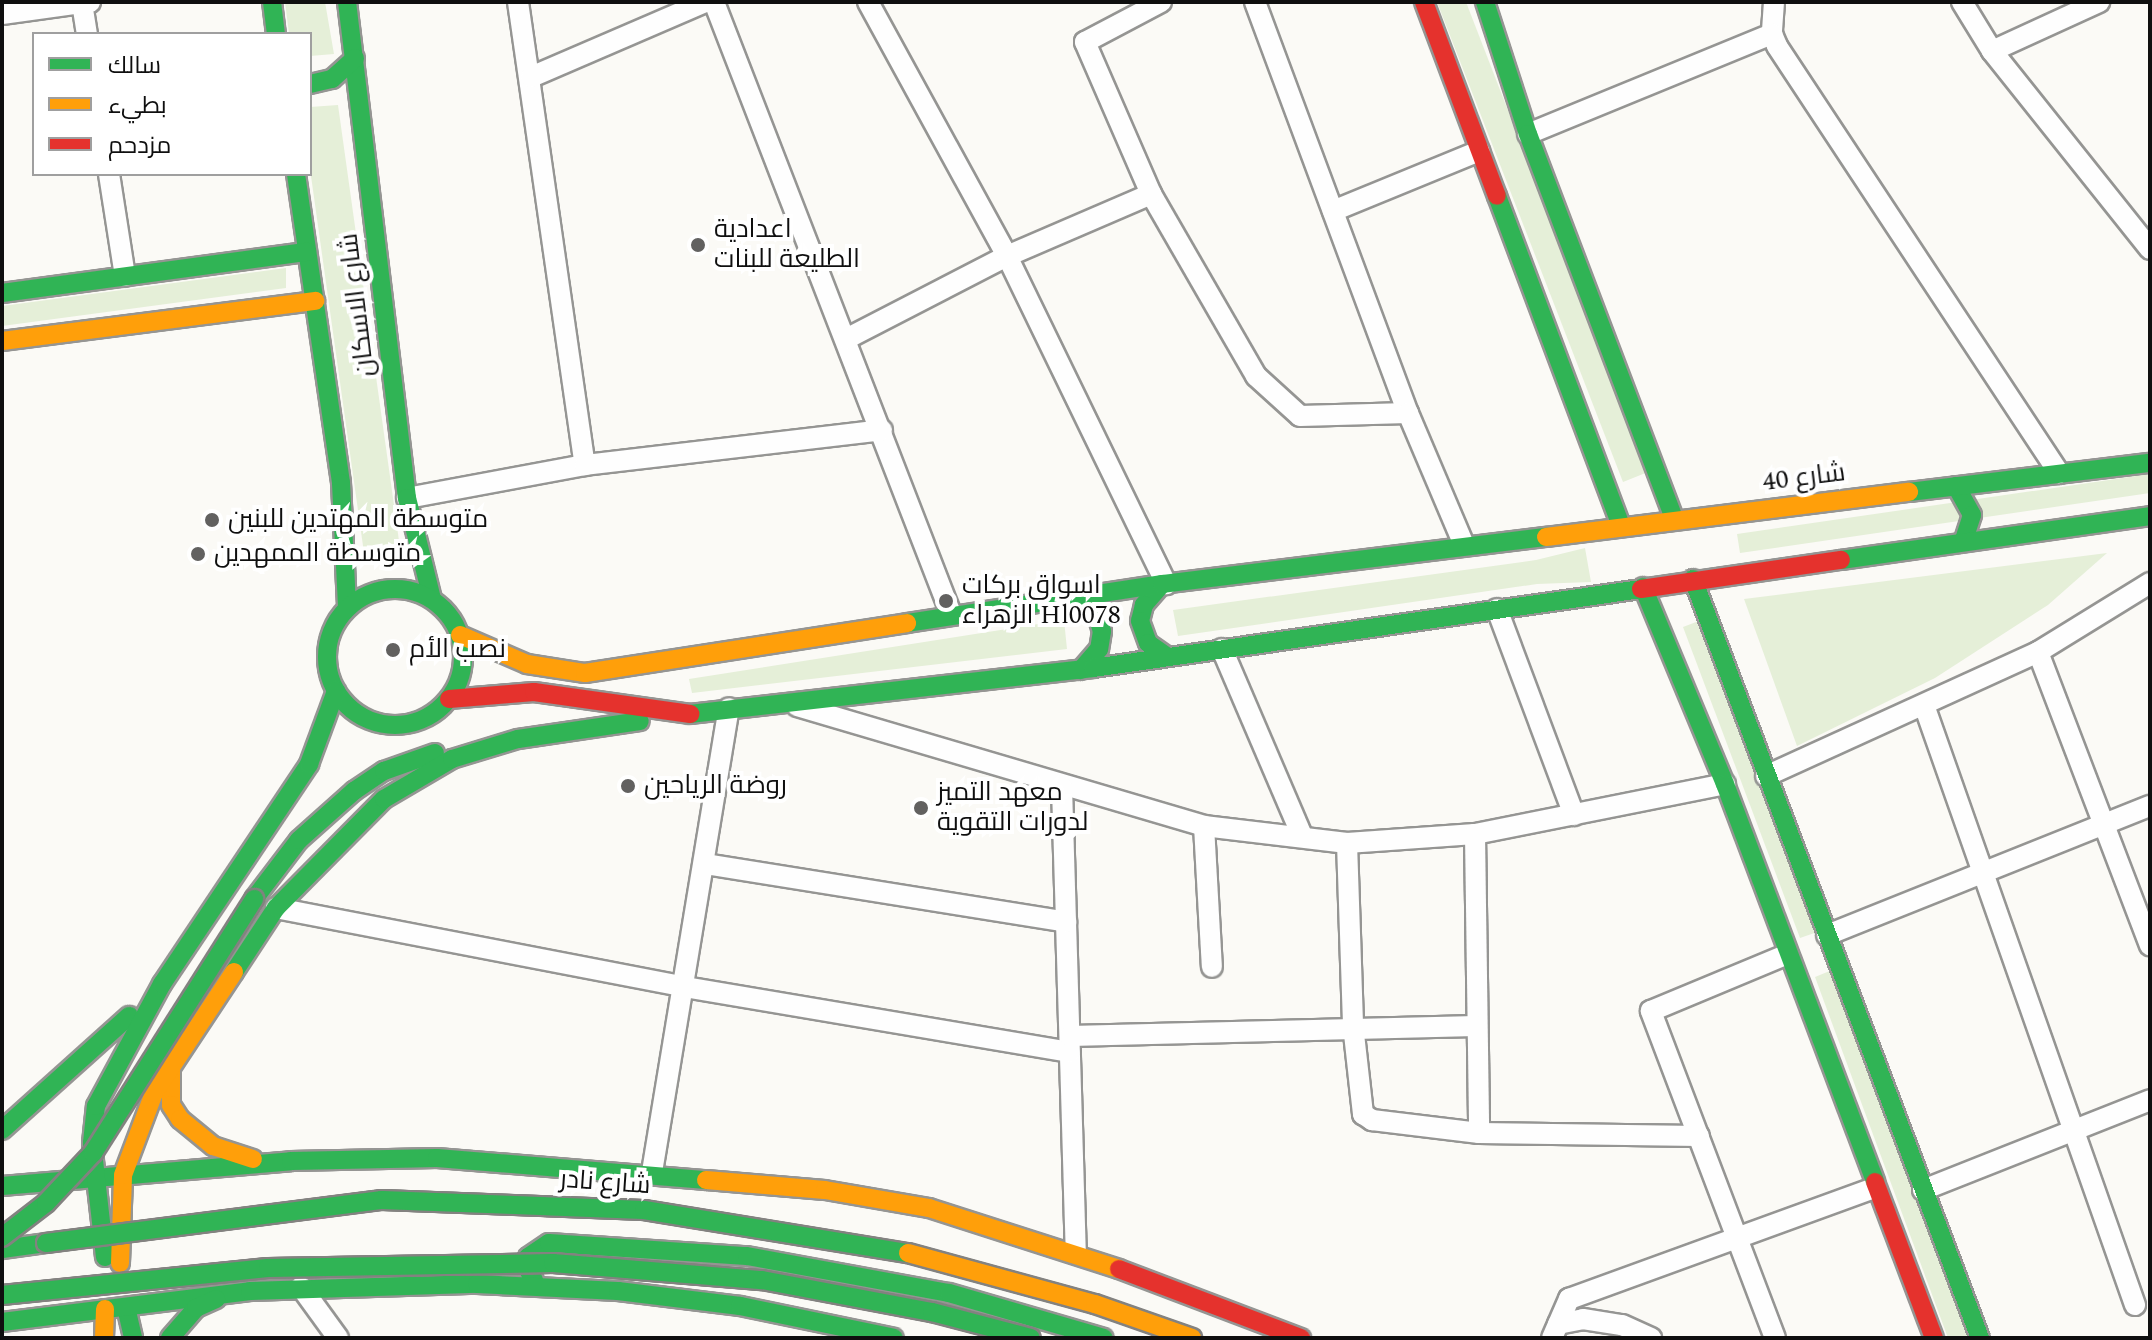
<!DOCTYPE html>
<html>
<head>
<meta charset="utf-8">
<style>
  body { margin:0 }
  #map { position:relative; width:2152px; height:1340px; overflow:hidden; background:#fbfaf6; font-family:Spectral,Cairo,serif }
  div>[style] { position:absolute }
  .green>* { inset:0; background:#e5efd8 }
  .roads { filter:drop-shadow(2px 0 #959593) drop-shadow(-2px 0 #959593) drop-shadow(0 2px #959593) drop-shadow(0 -2px #959593) }
  .street>* { height:20px; margin:-10px; padding:0 10px; transform-origin:10px; border-radius:10px; background:#fefefe }
  .fast>* { height:18px; margin:-9px; padding:0 9px; transform-origin:9px; border-radius:9px; background:#30b455 }
  .fast>.ring { margin:-9px; padding:0; box-sizing:content-box; background:none; border:18px solid #30b455; border-radius:50% }
  .slow>* { height:18px; margin:-9px; padding:0 9px; transform-origin:9px; border-radius:9px; background:#ff9f0a }
  .jam>* { height:18px; margin:-9px; padding:0 9px; transform-origin:9px; border-radius:9px; background:#e5322d }
  .bridges { filter:drop-shadow(2px 0 #838280) drop-shadow(-2px 0 #838280) drop-shadow(0 2px #838280) drop-shadow(0 -2px #838280) }
  .fast-bridge>* { height:18px; margin:-9px; padding:0 9px; transform-origin:9px; border-radius:9px; background:#30b455 }
  .slow-bridge>* { height:18px; margin:-9px; padding:0 9px; transform-origin:9px; border-radius:9px; background:#ff9f0a }
  .dots>* { width:22px; height:22px; translate:-50% -50%; box-sizing:border-box; border:4px solid #fff; border-radius:50% }
  span { translate:-50% -50%; white-space:nowrap; text-align:center; line-height:1.15; -webkit-text-stroke:8px #fff; paint-order:stroke }
  .poi-label { font-size:26px; color:#0f0f0f }
  .left { translate:0 -50%; text-align:left }
  .street-label { font-size:26px; color:#0f0f0f }
  .frame { position:absolute; inset:0; border:4px solid #0f0f0f; pointer-events:none }
  .legend { position:absolute; left:32px; top:32px; width:280px; height:144px; box-sizing:border-box; background:#fff; border:2px solid #9f9f9f; margin:0; padding:10px 14px; list-style:none; font-size:24px; color:#0f0f0f }
  .legend li { display:flex; align-items:center; gap:16px; height:40px }
  .legend b { width:40px; border:2px solid #9f9f9f }
</style>
</head>
<body>
<div id="map">
  <div class="green">
    <i style="clip-path:polygon(285px 2px,325px 2px,334px 54px,310px 56px,310px 34px,289px 34px)"></i>
    <i style="clip-path:polygon(1437px 2px,1466px 2px,1648px 472px,1623px 482px)"></i>
    <i style="clip-path:polygon(338px 105px,400px 548px,364px 553px,310px 169px,310px 107px)"></i>
    <i style="clip-path:polygon(286px 268px,286px 288px,2px 326px,2px 306px)"></i>
    <i style="clip-path:polygon(2150px 474px,2150px 493px,1740px 553px,1737px 534px)"></i>
    <i style="clip-path:polygon(1585px 548px,1591px 582px,1537px 584px,1178px 636px,1173px 610px,1536px 560px)"></i>
    <i style="clip-path:polygon(2107px 553px,2048px 605px,1935px 678px,1797px 746px,1744px 599px)"></i>
    <i style="clip-path:polygon(1704px 619px,1826px 929px,1800px 938px,1683px 627px)"></i>
    <i style="clip-path:polygon(1064px 620px,1067px 649px,692px 693px,689px 679px)"></i>
    <i style="clip-path:polygon(1837px 968px,1968px 1338px,1948px 1338px,1815px 977px)"></i>
  </div>
  <div class="roads">
    <div class="street">
      <i style="left:518px;top:2px;width:468px;rotate:81.8deg"></i>
      <i style="left:714px;top:2px;width:656px;rotate:68.83deg"></i>
      <i style="left:868px;top:2px;width:290px;rotate:61.3deg"></i>
      <i style="left:1007px;top:256px;width:365px;rotate:64.1deg"></i>
      <i style="left:1161px;top:2px;width:86px;rotate:152.2deg"></i>
      <i style="left:1085px;top:42px;width:166px;rotate:66.5deg"></i>
      <i style="left:1151px;top:194px;width:210px;rotate:60deg"></i>
      <i style="left:1256px;top:376px;width:59px;rotate:42.3deg"></i>
      <i style="left:1300px;top:416px;width:108px;rotate:-1.6deg"></i>
      <i style="left:1255px;top:2px;width:439px;rotate:69.6deg"></i>
      <i style="left:1408px;top:413px;width:143px;rotate:67deg"></i>
      <i style="left:1774px;top:2px;width:32px;rotate:94deg"></i>
      <i style="left:1772px;top:34px;width:13px;rotate:67deg"></i>
      <i style="left:1777px;top:46px;width:512px;rotate:56.56deg"></i>
      <i style="left:1962px;top:2px;width:57px;rotate:58.5deg"></i>
      <i style="left:1992px;top:51px;width:253px;rotate:51.4deg"></i>
      <i style="left:82px;top:3px;width:31px;rotate:81deg"></i>
      <i style="left:2px;top:14px;width:89px;rotate:-7.8deg"></i>
      <i style="left:1992px;top:51px;width:118px;rotate:-24.6deg"></i>
      <i style="left:531px;top:77px;width:189px;rotate:-23.3deg"></i>
      <i style="left:1528px;top:134px;width:264px;rotate:-22.3deg"></i>
      <i style="left:109px;top:174px;width:103px;rotate:81.1deg"></i>
      <i style="left:1333px;top:211px;width:158px;rotate:-22.3deg"></i>
      <i style="left:846px;top:339px;width:181px;rotate:-27.3deg"></i>
      <i style="left:1007px;top:256px;width:157px;rotate:-23.3deg"></i>
      <i style="left:407px;top:498px;width:181px;rotate:-10.5deg"></i>
      <i style="left:585px;top:465px;width:299px;rotate:-6.7deg"></i>
      <i style="left:1497px;top:609px;width:220px;rotate:69.5deg"></i>
      <i style="left:1222px;top:649px;width:203px;rotate:66.8deg"></i>
      <i style="left:2038px;top:652px;width:314px;rotate:69.1deg"></i>
      <i style="left:1924px;top:705px;width:636px;rotate:70.62deg"></i>
      <i style="left:797px;top:706px;width:424px;rotate:16.4deg"></i>
      <i style="left:1204px;top:826px;width:144px;rotate:6.8deg"></i>
      <i style="left:1347px;top:843px;width:128px;rotate:-4deg"></i>
      <i style="left:1475px;top:834px;width:255px;rotate:-11.3deg"></i>
      <i style="left:1766px;top:776px;width:299px;rotate:-24.5deg"></i>
      <i style="left:2038px;top:652px;width:132px;rotate:-31.6deg"></i>
      <i style="left:1062px;top:787px;width:466px;rotate:88.3deg"></i>
      <i style="left:1204px;top:826px;width:141px;rotate:86.8deg"></i>
      <i style="left:1475px;top:834px;width:299px;rotate:89.2deg"></i>
      <i style="left:1347px;top:843px;width:182px;rotate:88.1deg"></i>
      <i style="left:1353px;top:1025px;width:90px;rotate:83.6deg"></i>
      <i style="left:1363px;top:1114px;width:11px;rotate:34deg"></i>
      <i style="left:1372px;top:1120px;width:108px;rotate:6.9deg"></i>
      <i style="left:1479px;top:1133px;width:220px;rotate:0.8deg"></i>
      <i style="left:705px;top:864px;width:366px;rotate:9.1deg"></i>
      <i style="left:276px;top:908px;width:417px;rotate:10.9deg"></i>
      <i style="left:685px;top:987px;width:390px;rotate:9.6deg"></i>
      <i style="left:1827px;top:935px;width:348px;rotate:-21.8deg"></i>
      <i style="left:1070px;top:1036px;width:406px;rotate:-1.4deg"></i>
      <i style="left:652px;top:1172px;width:470px;rotate:-80.6deg"></i>
      <i style="left:1923px;top:1190px;width:244px;rotate:-21.6deg"></i>
      <i style="left:301px;top:1287px;width:63px;rotate:54deg"></i>
      <i style="left:1558px;top:1324px;width:25px;rotate:-11deg"></i>
      <i style="left:1583px;top:1319px;width:39px;rotate:9deg"></i>
      <i style="left:1622px;top:1325px;width:32px;rotate:24deg"></i>
      <i style="left:1552px;top:1338px;width:43px;rotate:-66.4deg"></i>
      <i style="left:1569px;top:1299px;width:325px;rotate:-20deg"></i>
      <i style="left:1775px;top:1338px;width:350px;rotate:-110.8deg"></i>
      <i style="left:1651px;top:1011px;width:148px;rotate:-22.6deg"></i>
    </div>
    <div class="fast">
      <i style="left:272px;top:2px;width:32px;rotate:83deg"></i>
      <i style="left:347px;top:2px;width:500px;rotate:83.1deg"></i>
      <i style="left:407px;top:498px;width:104px;rotate:76.1deg"></i>
      <i style="left:1485px;top:2px;width:139px;rotate:72deg"></i>
      <i style="left:1528px;top:134px;width:412px;rotate:69.2deg"></i>
      <i style="left:310px;top:84px;width:23px;rotate:-13deg"></i>
      <i style="left:332px;top:79px;width:31px;rotate:-42deg"></i>
      <i style="left:296px;top:174px;width:312px;rotate:81.7deg"></i>
      <i style="left:341px;top:483px;width:124px;rotate:87.2deg"></i>
      <i style="left:1497px;top:196px;width:353px;rotate:69.4deg"></i>
      <i style="left:2px;top:293px;width:308px;rotate:-7.7deg"></i>
      <i style="left:1956px;top:486px;width:33px;rotate:61deg"></i>
      <i style="left:1972px;top:515px;width:26px;rotate:108deg"></i>
      <i style="left:1909px;top:492px;width:243px;rotate:-6.9deg"></i>
      <i style="left:1841px;top:560px;width:312px;rotate:-8.1deg"></i>
      <i style="left:1693px;top:579px;width:811px;rotate:69.29deg"></i>
      <i style="left:1162px;top:584px;width:28px;rotate:131deg"></i>
      <i style="left:1144px;top:605px;width:16px;rotate:104deg"></i>
      <i style="left:1140px;top:621px;width:23px;rotate:70deg"></i>
      <i style="left:1148px;top:643px;width:24px;rotate:35deg"></i>
      <i style="left:1643px;top:587px;width:213px;rotate:67.4deg"></i>
      <i style="left:1725px;top:784px;width:425px;rotate:69.3deg"></i>
      <i class="ring" style="left:327px;top:589px;width:118px;height:118px"></i>
      <i style="left:1075px;top:597px;width:28px;rotate:39deg"></i>
      <i style="left:1097px;top:615px;width:17px;rotate:73deg"></i>
      <i style="left:1102px;top:631px;width:18px;rotate:99deg"></i>
      <i style="left:1099px;top:649px;width:28px;rotate:131deg"></i>
      <i style="left:907px;top:623px;width:258px;rotate:-8.7deg"></i>
      <i style="left:1162px;top:584px;width:387px;rotate:-7deg"></i>
      <i style="left:690px;top:714px;width:406px;rotate:-6.5deg"></i>
      <i style="left:1093px;top:668px;width:554px;rotate:-8.2deg"></i>
      <i style="left:254px;top:899px;width:74px;rotate:-52.7deg"></i>
      <i style="left:299px;top:840px;width:74px;rotate:-41.7deg"></i>
      <i style="left:354px;top:791px;width:36px;rotate:-34deg"></i>
      <i style="left:384px;top:771px;width:54px;rotate:-19.4deg"></i>
      <i style="left:234px;top:972px;width:77px;rotate:-56.7deg"></i>
      <i style="left:276px;top:908px;width:153px;rotate:-45.3deg"></i>
      <i style="left:384px;top:799px;width:79px;rotate:-30.5deg"></i>
      <i style="left:452px;top:759px;width:69px;rotate:-16.9deg"></i>
      <i style="left:518px;top:739px;width:123px;rotate:-8.4deg"></i>
      <i style="left:2px;top:1130px;width:171px;rotate:-41.9deg"></i>
      <i style="left:2px;top:1186px;width:290px;rotate:-4.9deg"></i>
      <i style="left:291px;top:1161px;width:146px;rotate:-1.2deg"></i>
      <i style="left:437px;top:1158px;width:270px;rotate:4.7deg"></i>
      <i style="left:2px;top:1249px;width:44px;rotate:-7.8deg"></i>
      <i style="left:105px;top:1257px;width:115px;rotate:-96.5deg"></i>
      <i style="left:92px;top:1143px;width:37px;rotate:-84deg"></i>
      <i style="left:96px;top:1106px;width:139px;rotate:-61.6deg"></i>
      <i style="left:162px;top:984px;width:265px;rotate:-56.2deg"></i>
      <i style="left:309px;top:764px;width:78px;rotate:-69.7deg"></i>
      <i style="left:534px;top:1280px;width:16px;rotate:-120deg"></i>
      <i style="left:526px;top:1266px;width:9px;rotate:-77deg"></i>
      <i style="left:528px;top:1257px;width:25px;rotate:-34deg"></i>
      <i style="left:549px;top:1243px;width:198px;rotate:3.8deg"></i>
      <i style="left:747px;top:1256px;width:205px;rotate:10.4deg"></i>
      <i style="left:949px;top:1293px;width:161px;rotate:16.2deg"></i>
      <i style="left:126px;top:1307px;width:32px;rotate:77deg"></i>
      <i style="left:2px;top:1322px;width:250px;rotate:-7.1deg"></i>
      <i style="left:250px;top:1291px;width:227px;rotate:-1.8deg"></i>
      <i style="left:477px;top:1284px;width:141px;rotate:2.8deg"></i>
      <i style="left:618px;top:1291px;width:123px;rotate:7deg"></i>
      <i style="left:740px;top:1306px;width:157px;rotate:11.7deg"></i>
      <i style="left:170px;top:1338px;width:40px;rotate:-49deg"></i>
      <i style="left:196px;top:1308px;width:22px;rotate:-24deg"></i>
    </div>
    <div class="slow">
      <i style="left:2px;top:341px;width:316px;rotate:-7.3deg"></i>
      <i style="left:1546px;top:537px;width:366px;rotate:-7.1deg"></i>
      <i style="left:460px;top:635px;width:73px;rotate:23.4deg"></i>
      <i style="left:527px;top:664px;width:59px;rotate:8.8deg"></i>
      <i style="left:585px;top:673px;width:326px;rotate:-8.8deg"></i>
      <i style="left:171px;top:1067px;width:38px;rotate:90deg"></i>
      <i style="left:171px;top:1105px;width:17px;rotate:57deg"></i>
      <i style="left:180px;top:1119px;width:43px;rotate:39.3deg"></i>
      <i style="left:213px;top:1146px;width:42px;rotate:18deg"></i>
      <i style="left:706px;top:1180px;width:119px;rotate:4.8deg"></i>
      <i style="left:825px;top:1190px;width:106px;rotate:9.8deg"></i>
      <i style="left:929px;top:1208px;width:200px;rotate:17.8deg"></i>
      <i style="left:120px;top:1263px;width:88px;rotate:-88deg"></i>
      <i style="left:123px;top:1175px;width:88px;rotate:-69.3deg"></i>
      <i style="left:154px;top:1093px;width:145px;rotate:-56.5deg"></i>
      <i style="left:104px;top:1338px;width:29px;rotate:-88deg"></i>
    </div>
    <div class="jam">
      <i style="left:1424px;top:2px;width:207px;rotate:69.4deg"></i>
      <i style="left:1641px;top:589px;width:202px;rotate:-8.3deg"></i>
      <i style="left:449px;top:699px;width:85px;rotate:-4.7deg"></i>
      <i style="left:534px;top:692px;width:158px;rotate:8deg"></i>
      <i style="left:1875px;top:1182px;width:167px;rotate:69.3deg"></i>
      <i style="left:1119px;top:1269px;width:195px;rotate:20.8deg"></i>
    </div>
  </div>
  <div class="bridges">
    <div class="fast-bridge">
      <i style="left:2px;top:1237px;width:56px;rotate:-37.7deg"></i>
      <i style="left:46px;top:1203px;width:69px;rotate:-46.8deg"></i>
      <i style="left:93px;top:1153px;width:301px;rotate:-57.6deg"></i>
      <i style="left:46px;top:1243px;width:339px;rotate:-7.3deg"></i>
      <i style="left:382px;top:1200px;width:262px;rotate:2.2deg"></i>
      <i style="left:644px;top:1210px;width:267px;rotate:9.3deg"></i>
      <i style="left:2px;top:1295px;width:267px;rotate:-5.8deg"></i>
      <i style="left:268px;top:1268px;width:285px;rotate:-1deg"></i>
      <i style="left:553px;top:1263px;width:210px;rotate:4.7deg"></i>
      <i style="left:762px;top:1280px;width:173px;rotate:10.7deg"></i>
      <i style="left:932px;top:1312px;width:102px;rotate:14.7deg"></i>
    </div>
    <div class="slow-bridge">
      <i style="left:908px;top:1253px;width:194px;rotate:15.3deg"></i>
      <i style="left:1095px;top:1304px;width:103px;rotate:19.3deg"></i>
    </div>
  </div>
  <div class="dots">
    <i style="left:698px;top:245px;background:#626160"></i>
    <i style="left:212px;top:520px;background:#626160"></i>
    <i style="left:198px;top:554px;background:#626160"></i>
    <i style="left:946px;top:601px;background:#626160"></i>
    <i style="left:393px;top:650px;background:#626160"></i>
    <i style="left:628px;top:786px;background:#626160"></i>
    <i style="left:921px;top:808px;background:#626160"></i>
  </div>
  <div class="poi-label">
    <span class="left" style="left:714px;top:245px">اعدادية<br>الطليعة للبنات</span>
    <span class="left" style="left:228px;top:520px">متوسطة المهتدين للبنين</span>
    <span class="left" style="left:214px;top:554px">متوسطة الممهدين</span>
    <span class="left" style="left:962px;top:601px">اسواق بركات<br>الزهراء Hl0078</span>
    <span class="left" style="left:409px;top:650px">نصب الأم</span>
    <span class="left" style="left:644px;top:786px">روضة الرياحين</span>
    <span class="left" style="left:937px;top:808px">معهد التميز<br>لدورات التقوية</span>
  </div>
  <div class="street-label">
    <span style="left:358px;top:305px;rotate:-97deg">شارع الاسكان</span>
    <span style="left:1804px;top:478px;rotate:-7deg">شارع 40</span>
    <span style="left:605px;top:1183px;rotate:4deg">شارع نادر</span>
  </div>
  <div class="frame"></div>
  <ul class="legend">
  <li><b style="height:10px;background:#30b455"></b>سالك</li>
  <li><b style="height:10px;background:#ff9f0a"></b>بطيء</li>
  <li><b style="height:10px;background:#e5322d"></b>مزدحم</li>
  </ul>
</div>
</body>
</html>
